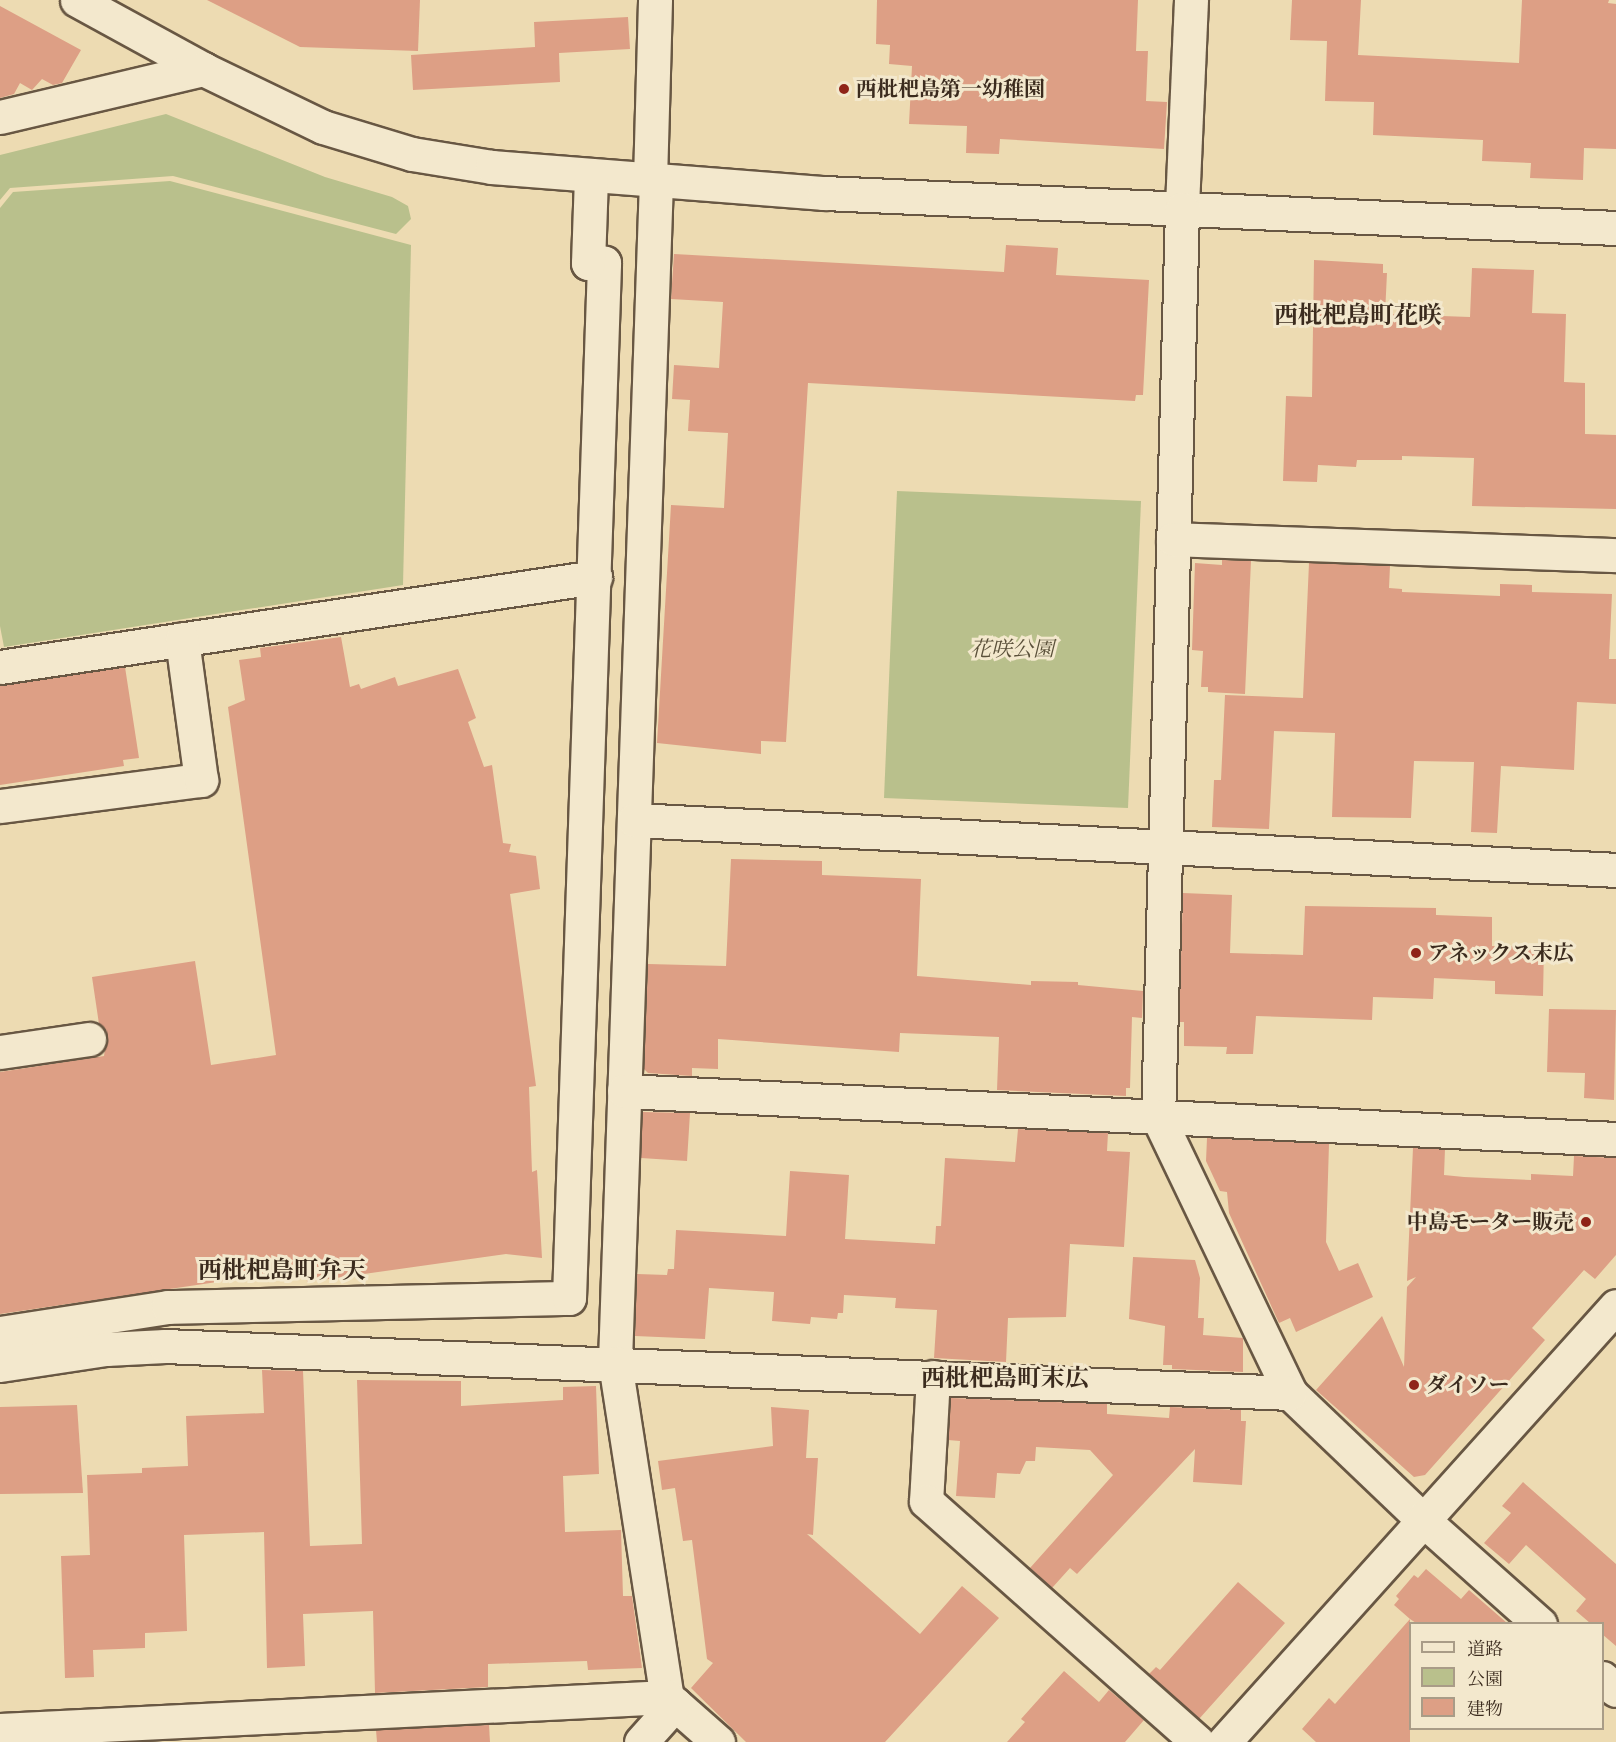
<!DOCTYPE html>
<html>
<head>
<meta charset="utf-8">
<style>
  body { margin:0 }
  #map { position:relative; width:1616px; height:1742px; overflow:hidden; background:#eddbb2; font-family:Alegreya,"Noto Serif JP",serif }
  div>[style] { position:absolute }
  .green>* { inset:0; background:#b9c08c }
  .building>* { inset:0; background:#dd9f85 }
  .roads { filter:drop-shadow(2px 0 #685743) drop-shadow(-2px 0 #685743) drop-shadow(0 2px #685743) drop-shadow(0 -2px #685743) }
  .minor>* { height:33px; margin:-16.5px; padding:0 16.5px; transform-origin:16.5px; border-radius:16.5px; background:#f3e8cd }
  .dots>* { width:16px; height:16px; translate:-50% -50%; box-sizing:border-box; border:3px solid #f3e8cd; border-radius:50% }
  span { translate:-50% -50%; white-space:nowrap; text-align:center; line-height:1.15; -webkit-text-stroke:6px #f3e8cd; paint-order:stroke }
  .poi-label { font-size:21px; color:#3b2b1e; font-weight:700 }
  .left { translate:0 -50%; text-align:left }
  .right { translate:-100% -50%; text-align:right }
  .park-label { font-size:21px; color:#5a503a; font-style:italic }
  .quarter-label { font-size:24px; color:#3b2b1e; font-weight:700 }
  .legend { position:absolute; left:1409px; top:1622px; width:195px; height:108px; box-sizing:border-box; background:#f3e8cd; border:2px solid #a99c87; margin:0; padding:8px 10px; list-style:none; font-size:18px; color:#3b2b1e }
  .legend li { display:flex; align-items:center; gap:12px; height:30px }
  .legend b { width:30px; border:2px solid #a99c87 }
</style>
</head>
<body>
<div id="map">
  <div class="green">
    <i style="clip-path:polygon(166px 114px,325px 177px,392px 197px,408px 206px,411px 219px,396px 234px,173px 176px,10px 188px,0 200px,0 155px)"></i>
    <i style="clip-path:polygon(170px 181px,411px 245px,403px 585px,4px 647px,0 626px,0 208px,13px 192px)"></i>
    <i style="clip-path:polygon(897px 491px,1141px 501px,1128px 808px,884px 798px)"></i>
  </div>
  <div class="building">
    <i style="clip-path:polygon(207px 0,420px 0,418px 51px,300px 47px)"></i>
    <i style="clip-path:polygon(877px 0,1138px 0,1136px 51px,1148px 51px,1146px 101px,1167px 102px,1164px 149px,1000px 139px,999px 154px,966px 153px,967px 126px,909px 124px,912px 66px,889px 64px,890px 45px,876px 44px)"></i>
    <i style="clip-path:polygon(1292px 0,1361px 0,1358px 55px,1519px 63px,1522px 0,1609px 0,1608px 3px,1616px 4px,1616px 149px,1584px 148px,1583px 180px,1530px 178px,1531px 163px,1482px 161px,1483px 140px,1373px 135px,1374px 102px,1325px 101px,1327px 41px,1290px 40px)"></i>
    <i style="clip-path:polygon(0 6px,81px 50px,62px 83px,53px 85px,42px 79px,32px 90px,20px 83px,14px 94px,0 98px)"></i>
    <i style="clip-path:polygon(628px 17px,630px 49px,559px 53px,560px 82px,413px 90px,411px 55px,535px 47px,534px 22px)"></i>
    <i style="clip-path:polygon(1006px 245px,1058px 248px,1056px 275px,1149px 280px,1143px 395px,1136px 395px,1135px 401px,808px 383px,786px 742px,761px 741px,761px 754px,657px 743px,671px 505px,724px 508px,728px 433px,688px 431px,690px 400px,672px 399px,674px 365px,719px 368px,723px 302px,671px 299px,674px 254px,1004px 272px)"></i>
    <i style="clip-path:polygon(1314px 260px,1383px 264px,1383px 273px,1387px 273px,1385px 314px,1470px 317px,1472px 268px,1534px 270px,1532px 313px,1566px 314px,1564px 382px,1585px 383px,1585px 434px,1616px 435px,1616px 509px,1472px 506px,1474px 458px,1402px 456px,1402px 460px,1357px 460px,1356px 467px,1318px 465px,1317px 482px,1283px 481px,1286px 396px,1312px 397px)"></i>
    <i style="clip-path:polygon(1222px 560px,1251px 561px,1245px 694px,1208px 692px,1208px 687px,1201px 687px,1203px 651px,1192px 650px,1195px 563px,1222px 565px)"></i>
    <i style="clip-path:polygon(1309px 563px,1390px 566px,1389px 588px,1402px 589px,1402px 592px,1500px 596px,1500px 584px,1532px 585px,1532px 592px,1612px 594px,1609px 659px,1616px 659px,1616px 704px,1577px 702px,1574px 770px,1501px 766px,1497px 833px,1471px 832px,1474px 762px,1414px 761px,1411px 818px,1332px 817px,1335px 733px,1274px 731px,1269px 829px,1212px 827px,1214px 780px,1221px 780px,1225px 695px,1303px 698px)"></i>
    <i style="clip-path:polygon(341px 637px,350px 687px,359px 684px,361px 689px,395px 677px,398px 686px,458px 669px,476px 718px,468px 722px,484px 767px,492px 765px,503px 843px,511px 844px,509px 852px,536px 856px,540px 889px,510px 894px,536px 1086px,529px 1087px,532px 1172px,537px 1170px,542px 1258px,506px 1254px,307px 1282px,306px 1269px,0 1314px,0 1072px,104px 1056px,107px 1036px,99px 1024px,92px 977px,195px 961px,211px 1065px,276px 1055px,228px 707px,245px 700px,239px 660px,261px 657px,260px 648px)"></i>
    <i style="clip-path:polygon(125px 667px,139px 758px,123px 760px,124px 766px,0 785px,0 685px)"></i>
    <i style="clip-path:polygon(731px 859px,822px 861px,822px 875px,921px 879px,917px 976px,1031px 985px,1031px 981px,1078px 982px,1078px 985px,1143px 991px,1142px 1018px,1132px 1017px,1130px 1088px,1126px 1088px,1126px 1096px,997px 1090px,999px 1037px,900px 1033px,899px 1052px,718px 1039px,718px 1069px,692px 1068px,692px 1076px,648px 1073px,644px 1069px,648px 964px,726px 966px)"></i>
    <i style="clip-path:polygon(1183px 893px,1232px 895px,1230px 953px,1303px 955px,1305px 906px,1436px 908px,1436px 915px,1492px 917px,1492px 946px,1544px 947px,1543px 996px,1495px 994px,1495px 981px,1434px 978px,1433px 999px,1373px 997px,1372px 1020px,1256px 1016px,1253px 1054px,1226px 1054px,1227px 1047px,1184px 1046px,1184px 1022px,1179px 1022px)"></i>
    <i style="clip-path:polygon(1549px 1009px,1616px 1010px,1614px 1100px,1584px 1098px,1585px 1073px,1547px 1072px)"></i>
    <i style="clip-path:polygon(642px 1112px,690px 1113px,687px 1161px,641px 1158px)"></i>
    <i style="clip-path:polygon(1018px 1129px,1108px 1133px,1107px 1151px,1130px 1152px,1124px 1247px,1070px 1244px,1066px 1317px,1008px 1318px,1006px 1362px,934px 1358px,937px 1310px,895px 1308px,896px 1298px,844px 1295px,843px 1313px,838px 1313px,837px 1319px,811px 1317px,810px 1324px,772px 1321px,774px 1292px,709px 1288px,705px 1339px,635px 1336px,637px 1274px,667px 1275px,668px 1269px,674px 1269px,676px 1230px,786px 1236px,790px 1171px,849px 1175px,845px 1239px,935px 1244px,936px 1226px,941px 1226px,945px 1158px,1015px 1162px)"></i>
    <i style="clip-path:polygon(1207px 1138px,1329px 1144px,1326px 1242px,1339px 1271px,1358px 1263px,1373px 1297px,1296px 1332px,1290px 1318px,1279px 1323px,1229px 1213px,1227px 1192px,1220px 1191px,1206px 1161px)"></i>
    <i style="clip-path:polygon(1413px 1148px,1445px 1149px,1444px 1175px,1464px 1177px,1531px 1180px,1531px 1174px,1573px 1176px,1574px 1156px,1616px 1158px,1616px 1255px,1595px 1279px,1584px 1270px,1532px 1328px,1545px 1340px,1425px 1475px,1414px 1477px,1316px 1390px,1382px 1316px,1404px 1367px,1407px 1287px,1416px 1277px,1407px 1281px)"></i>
    <i style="clip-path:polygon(1133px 1257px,1195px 1260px,1200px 1278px,1198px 1318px,1204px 1318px,1203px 1335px,1243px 1338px,1243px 1372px,1172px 1369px,1172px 1365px,1163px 1365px,1165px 1326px,1129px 1319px)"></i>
    <i style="clip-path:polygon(262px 1370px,303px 1371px,310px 1546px,362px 1544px,357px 1380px,461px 1381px,461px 1406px,563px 1400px,563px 1387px,596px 1386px,599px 1474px,563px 1476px,565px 1532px,621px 1530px,623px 1596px,632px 1596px,642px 1668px,588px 1670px,587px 1661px,488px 1664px,488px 1687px,375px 1693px,373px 1611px,303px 1614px,305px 1666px,267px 1668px,264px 1532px,184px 1535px,187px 1631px,145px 1633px,145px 1648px,93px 1650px,94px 1677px,65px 1678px,61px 1556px,90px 1555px,87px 1475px,142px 1473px,142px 1468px,188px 1466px,186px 1416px,264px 1413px)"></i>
    <i style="clip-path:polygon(951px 1398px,1107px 1404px,1107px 1414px,1169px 1418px,1170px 1407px,1241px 1410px,1241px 1421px,1246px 1421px,1242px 1485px,1193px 1482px,1195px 1449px,1077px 1574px,1070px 1568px,1052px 1588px,1030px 1568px,1113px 1475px,1090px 1450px,1036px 1447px,1035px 1461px,1026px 1461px,1020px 1474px,997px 1473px,995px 1498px,956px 1496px,960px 1441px,948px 1440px)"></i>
    <i style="clip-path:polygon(77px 1405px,83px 1493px,0 1494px,0 1407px)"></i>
    <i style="clip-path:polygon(771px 1407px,809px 1410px,806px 1458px,818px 1458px,813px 1535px,807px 1534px,920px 1634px,962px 1586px,999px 1618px,885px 1742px,746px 1742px,691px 1688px,713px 1663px,707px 1659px,692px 1540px,683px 1541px,675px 1488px,662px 1490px,658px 1461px,773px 1446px)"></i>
    <i style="clip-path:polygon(1523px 1482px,1616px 1564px,1616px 1646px,1602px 1634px,1602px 1623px,1590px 1623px,1576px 1611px,1586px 1599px,1526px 1545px,1509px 1564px,1484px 1543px,1511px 1513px,1502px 1506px)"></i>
    <i style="clip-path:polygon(1426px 1569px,1461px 1599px,1469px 1590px,1507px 1623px,1416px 1623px,1410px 1619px,1410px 1742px,1316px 1742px,1302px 1729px,1329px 1698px,1335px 1704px,1410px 1619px,1394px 1605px,1399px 1599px,1396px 1596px,1414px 1575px,1418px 1578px)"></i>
    <i style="clip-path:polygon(1238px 1582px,1285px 1623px,1199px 1719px,1149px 1674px,1156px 1667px,1160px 1670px)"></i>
    <i style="clip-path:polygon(1064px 1671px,1099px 1702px,1109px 1690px,1144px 1720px,1125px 1742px,1007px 1742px,1025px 1722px,1021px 1719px)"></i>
    <i style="clip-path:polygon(489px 1725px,490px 1742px,377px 1742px,376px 1730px)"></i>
  </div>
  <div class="roads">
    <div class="minor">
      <i style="left:77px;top:0;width:144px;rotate:28.7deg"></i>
      <i style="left:203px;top:69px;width:133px;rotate:25.8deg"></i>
      <i style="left:323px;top:127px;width:93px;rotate:16.9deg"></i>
      <i style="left:412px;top:154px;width:81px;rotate:9.2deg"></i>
      <i style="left:492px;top:167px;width:333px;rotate:4.5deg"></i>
      <i style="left:824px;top:193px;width:793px;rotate:2.53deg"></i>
      <i style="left:1191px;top:0;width:209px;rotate:92.5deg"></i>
      <i style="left:1182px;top:209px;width:908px;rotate:91.51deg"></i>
      <i style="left:1158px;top:1117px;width:306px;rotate:64.4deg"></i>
      <i style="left:1290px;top:1393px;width:182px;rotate:43.7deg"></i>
      <i style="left:1422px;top:1519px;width:158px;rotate:41.7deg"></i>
      <i style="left:0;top:117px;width:209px;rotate:-13.3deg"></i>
      <i style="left:650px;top:180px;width:180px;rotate:-88.4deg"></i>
      <i style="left:656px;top:181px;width:1183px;rotate:91.99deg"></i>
      <i style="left:615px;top:1363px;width:338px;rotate:81.2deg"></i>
      <i style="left:667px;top:1697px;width:68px;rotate:41.4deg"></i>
      <i style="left:1173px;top:539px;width:443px;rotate:2.1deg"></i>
      <i style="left:0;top:667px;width:602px;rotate:-8.6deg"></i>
      <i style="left:0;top:806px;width:203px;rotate:-7.4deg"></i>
      <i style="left:201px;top:780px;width:142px;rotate:-97.7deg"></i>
      <i style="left:634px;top:820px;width:983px;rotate:2.91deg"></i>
      <i style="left:0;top:1052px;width:90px;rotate:-8.3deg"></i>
      <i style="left:624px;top:1091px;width:993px;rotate:2.77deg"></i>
      <i style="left:0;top:1333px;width:170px;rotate:-8.8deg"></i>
      <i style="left:168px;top:1307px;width:401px;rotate:-1.3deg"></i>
      <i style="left:569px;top:1298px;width:1036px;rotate:-88.06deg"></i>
      <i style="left:604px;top:263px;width:16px;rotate:180deg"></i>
      <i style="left:588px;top:263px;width:88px;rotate:-88deg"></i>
      <i style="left:0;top:1365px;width:107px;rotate:-8.6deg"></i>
      <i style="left:106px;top:1349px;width:59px;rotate:-2.9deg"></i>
      <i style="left:165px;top:1346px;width:1126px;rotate:2.39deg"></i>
      <i style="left:933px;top:1377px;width:124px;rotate:93.2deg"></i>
      <i style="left:926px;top:1501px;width:363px;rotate:41.6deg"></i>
      <i style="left:1602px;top:1678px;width:18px;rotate:41deg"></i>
      <i style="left:0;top:1730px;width:668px;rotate:-2.83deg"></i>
      <i style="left:641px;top:1742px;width:51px;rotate:-48.2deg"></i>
      <i style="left:1224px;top:1742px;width:586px;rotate:-48.04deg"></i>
    </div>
  </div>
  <div class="dots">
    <i style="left:844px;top:89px;background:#8f2418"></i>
    <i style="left:1416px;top:953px;background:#8f2418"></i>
    <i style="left:1586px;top:1222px;background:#8f2418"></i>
    <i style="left:1414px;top:1385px;background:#8f2418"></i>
  </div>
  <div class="poi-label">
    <span class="left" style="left:856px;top:89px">西枇杷島第一幼稚園</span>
    <span class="left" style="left:1428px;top:953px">アネックス末広</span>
    <span class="right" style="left:1574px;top:1222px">中島モーター販売</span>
    <span class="left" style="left:1426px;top:1385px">ダイソー</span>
  </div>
  <div class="park-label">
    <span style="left:1012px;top:649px">花咲公園</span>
  </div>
  <div class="quarter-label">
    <span style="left:1358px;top:316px">西枇杷島町花咲</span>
    <span style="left:282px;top:1271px">西枇杷島町弁天</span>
    <span style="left:1005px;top:1379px">西枇杷島町末広</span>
  </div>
  <ul class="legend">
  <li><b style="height:8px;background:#f3e8cd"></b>道路</li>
  <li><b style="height:16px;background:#b9c08c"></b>公園</li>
  <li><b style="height:16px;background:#dd9f85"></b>建物</li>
  </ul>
</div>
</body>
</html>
